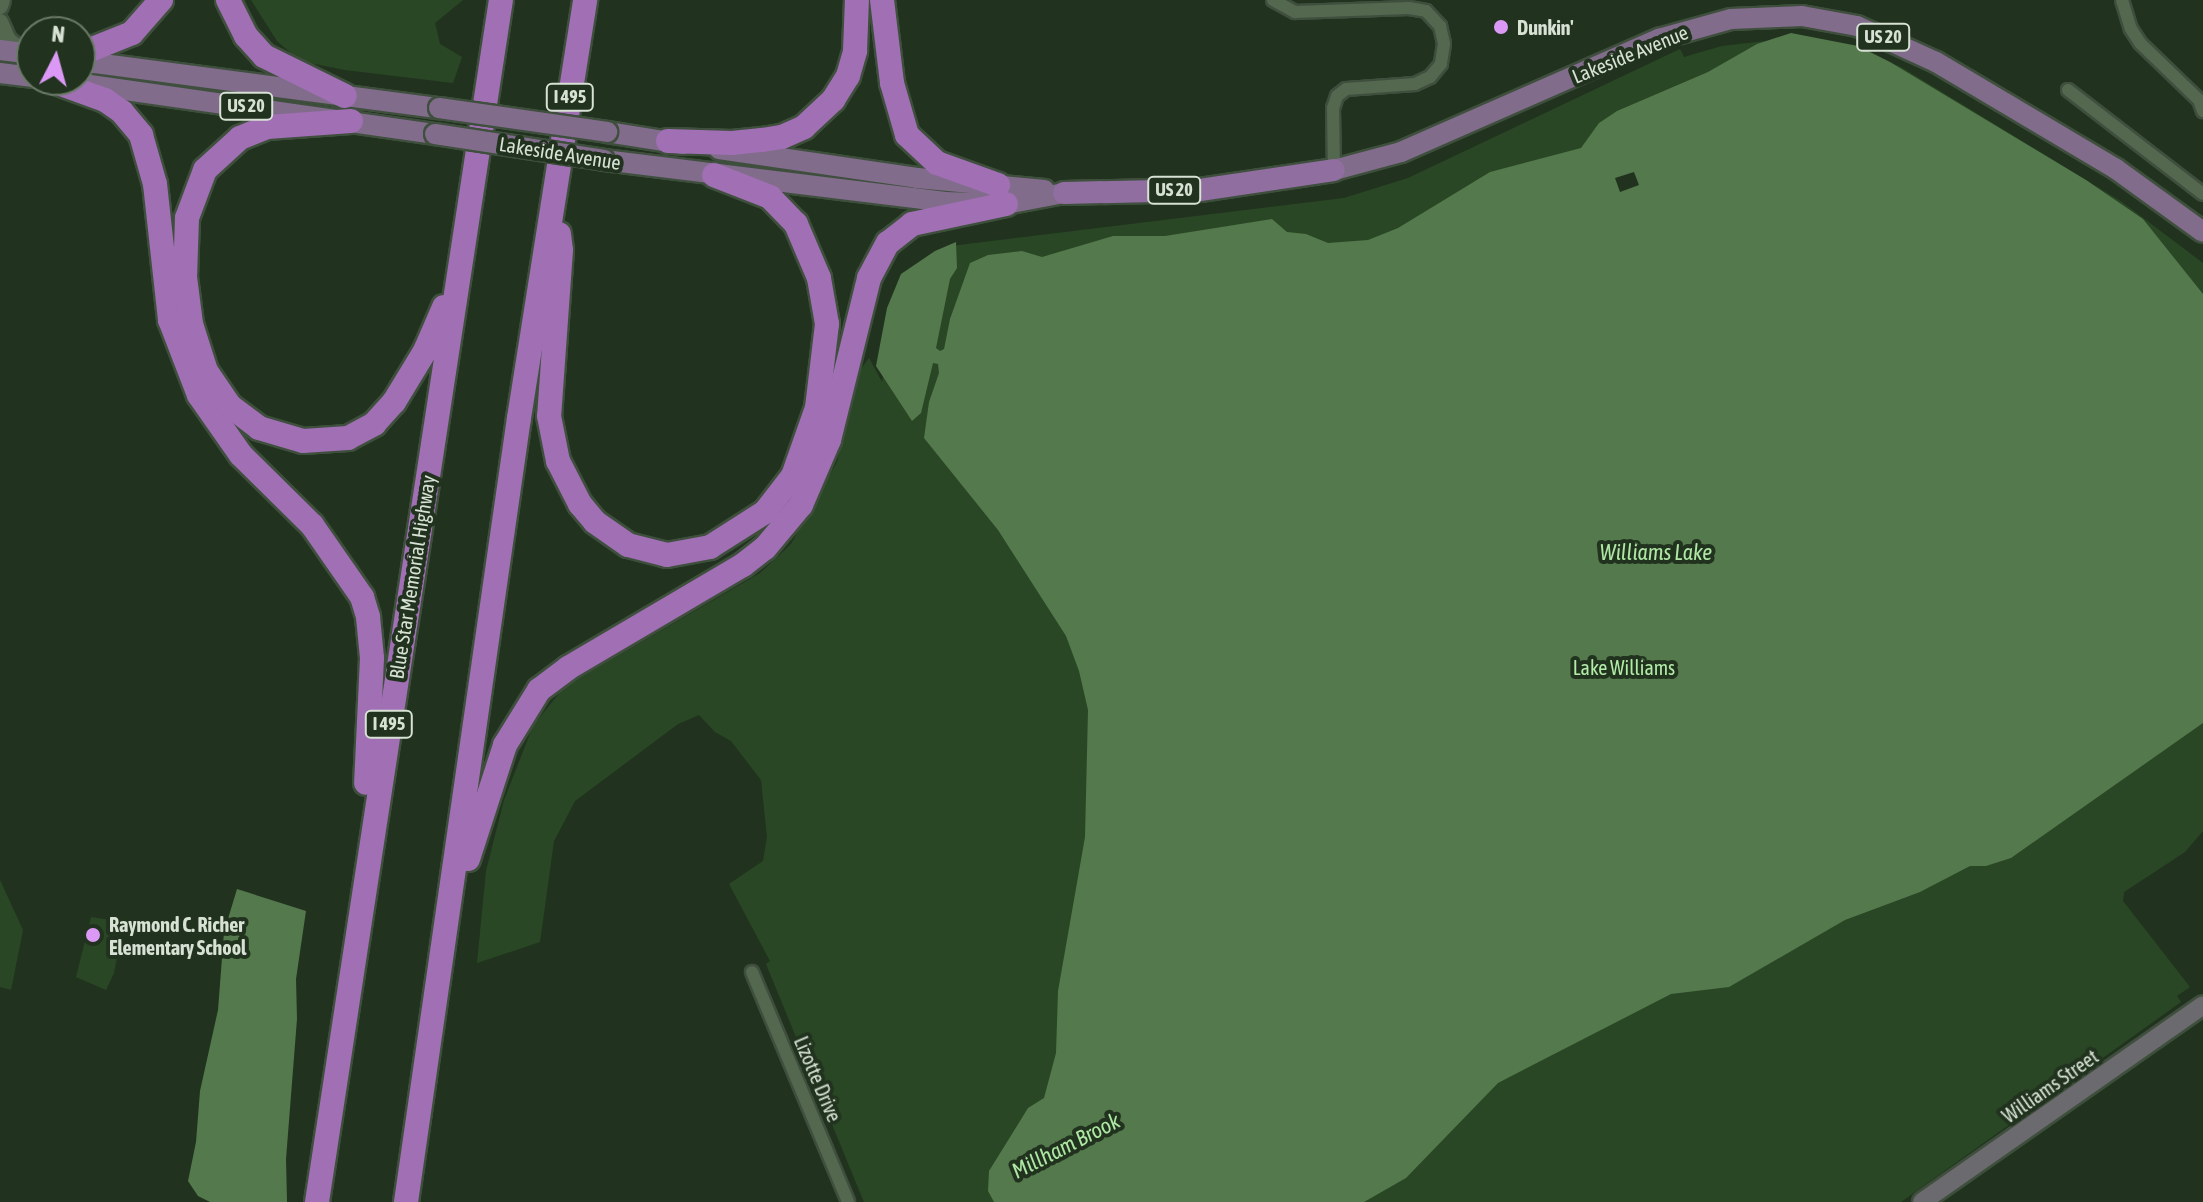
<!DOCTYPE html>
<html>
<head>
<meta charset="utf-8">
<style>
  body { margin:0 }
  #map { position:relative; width:2203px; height:1202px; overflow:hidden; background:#21331e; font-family:"Asap Condensed",sans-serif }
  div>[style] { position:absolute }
  .green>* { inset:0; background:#2a4725 }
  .water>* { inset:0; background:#54794d }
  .pier>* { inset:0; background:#21331e }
  .roads { filter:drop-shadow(2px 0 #3f4f3d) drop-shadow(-2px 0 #3f4f3d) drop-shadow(0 2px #3f4f3d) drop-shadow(0 -2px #3f4f3d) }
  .minor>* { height:12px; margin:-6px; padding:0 6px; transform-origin:6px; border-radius:6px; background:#546850 }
  .tertiary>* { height:16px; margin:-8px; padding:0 8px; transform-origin:8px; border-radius:8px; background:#546850 }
  .secondary>* { height:18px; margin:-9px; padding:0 9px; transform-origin:9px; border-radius:9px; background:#6b6a6e }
  .primary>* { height:20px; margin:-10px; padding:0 10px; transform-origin:10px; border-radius:10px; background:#826c8c }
  .trunk>* { height:22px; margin:-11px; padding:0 11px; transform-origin:11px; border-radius:11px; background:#916ea0 }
  .motorway>* { height:24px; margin:-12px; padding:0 12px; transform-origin:12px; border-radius:12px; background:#a06fb4 }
  .bridges { filter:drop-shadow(2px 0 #3f4f3d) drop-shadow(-2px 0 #3f4f3d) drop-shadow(0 2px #3f4f3d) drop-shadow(0 -2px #3f4f3d) }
  .primary-bridge>* { height:20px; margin:-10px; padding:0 10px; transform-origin:10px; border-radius:10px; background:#826c8c }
  .dots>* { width:22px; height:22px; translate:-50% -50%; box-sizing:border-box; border:4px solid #21331e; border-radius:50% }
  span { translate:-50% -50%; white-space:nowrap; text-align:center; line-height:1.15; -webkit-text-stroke:8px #21331e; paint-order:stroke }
  .shield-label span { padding:2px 6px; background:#21331e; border:2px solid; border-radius:6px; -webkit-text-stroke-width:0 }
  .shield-label { font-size:18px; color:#d7e2d5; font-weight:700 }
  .poi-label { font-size:20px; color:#d7e2d5; font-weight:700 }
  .left { translate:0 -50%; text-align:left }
  .street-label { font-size:20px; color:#d7e2d5 }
  .park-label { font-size:20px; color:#b2eca8 }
  .water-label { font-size:22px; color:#afe8a5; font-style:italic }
  .north { position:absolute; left:16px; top:16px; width:80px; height:80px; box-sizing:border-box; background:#21331e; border:2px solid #6a7967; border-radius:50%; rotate:6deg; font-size:22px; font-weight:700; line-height:32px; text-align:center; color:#d7e2d5 }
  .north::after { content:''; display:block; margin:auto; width:28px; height:36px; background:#db99f5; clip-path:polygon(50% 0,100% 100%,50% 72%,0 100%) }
</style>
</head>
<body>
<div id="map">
  <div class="green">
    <i style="clip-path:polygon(251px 0,463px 0,435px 23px,440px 44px,462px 57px,453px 83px,345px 70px,300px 61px,277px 41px)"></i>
    <i style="clip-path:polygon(1783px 39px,1882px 59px,1901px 67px,2122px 202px,2203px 263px,2203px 831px,2185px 852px,2124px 892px,2123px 901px,2190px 987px,2177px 996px,2181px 1002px,1901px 1202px,864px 1202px,766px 964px,770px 961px,729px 884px,763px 861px,767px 837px,761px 780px,731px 741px,715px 732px,699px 715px,678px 724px,575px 801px,554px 841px,540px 942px,477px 963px,486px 871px,504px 800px,533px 726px,564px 687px,760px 573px,791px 544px,837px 462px,861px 369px,869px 358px,882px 382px,902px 298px,951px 246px,1344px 198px,1408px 178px,1680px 49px,1684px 57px,1722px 46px)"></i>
    <i style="clip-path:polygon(0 880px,23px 930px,11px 990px,0 987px)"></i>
    <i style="clip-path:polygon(91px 917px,124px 922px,114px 973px,106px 990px,76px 977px)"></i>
  </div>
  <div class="water">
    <i style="clip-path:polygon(1791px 33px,1858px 46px,1890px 62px,2086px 180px,2143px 219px,2203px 294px,2203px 723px,2011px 858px,1986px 866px,1970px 866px,1920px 892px,1845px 920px,1729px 987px,1671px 994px,1498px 1083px,1406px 1178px,1364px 1202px,994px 1202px,988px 1191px,989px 1171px,1028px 1108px,1044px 1098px,1056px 1053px,1058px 991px,1085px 837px,1088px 710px,1079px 671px,1066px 636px,998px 530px,924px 438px,929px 402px,939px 373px,938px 364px,933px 363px,921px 413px,912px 421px,876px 366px,887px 308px,901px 274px,935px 251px,956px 242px,957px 268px,950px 279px,936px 348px,940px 351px,944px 349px,950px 319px,970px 263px,988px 255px,1022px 251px,1042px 257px,1113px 236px,1165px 236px,1272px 219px,1287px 232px,1306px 234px,1328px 243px,1368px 240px,1398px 228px,1490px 172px,1581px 148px,1599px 123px,1617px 111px,1708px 72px,1757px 44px)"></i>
    <i style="clip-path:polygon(237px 889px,306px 911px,296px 979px,297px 1019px,286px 1159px,287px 1202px,210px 1202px,198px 1196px,188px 1181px,196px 1142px,200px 1091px,218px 1010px,224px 932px)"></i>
  </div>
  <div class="pier">
    <i style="clip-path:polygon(1634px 172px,1639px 185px,1620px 192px,1615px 178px)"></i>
  </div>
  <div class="roads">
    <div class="minor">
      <i style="left:1273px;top:0;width:25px;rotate:29deg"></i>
      <i style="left:1295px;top:12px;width:114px;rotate:-2deg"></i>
      <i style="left:1409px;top:8px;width:17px;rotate:10deg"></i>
      <i style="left:1426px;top:11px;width:21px;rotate:47deg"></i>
      <i style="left:1440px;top:26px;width:18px;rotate:77deg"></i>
      <i style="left:1444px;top:44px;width:20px;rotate:99deg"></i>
      <i style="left:1441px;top:64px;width:17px;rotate:130deg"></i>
      <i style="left:1430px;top:77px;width:17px;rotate:155deg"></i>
      <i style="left:1415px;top:84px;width:69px;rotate:175.9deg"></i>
      <i style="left:1346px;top:89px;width:11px;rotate:142deg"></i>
      <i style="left:1337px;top:96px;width:13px;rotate:108deg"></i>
      <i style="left:1333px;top:108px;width:62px;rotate:89.1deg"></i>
      <i style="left:2122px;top:0;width:30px;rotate:73deg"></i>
      <i style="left:2131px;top:29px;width:17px;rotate:57deg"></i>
      <i style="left:2140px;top:43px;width:82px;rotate:44deg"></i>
      <i style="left:2199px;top:100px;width:12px;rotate:70deg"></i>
      <i style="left:2068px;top:90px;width:170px;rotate:37.6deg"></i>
      <i style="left:752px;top:972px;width:249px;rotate:67.3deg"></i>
    </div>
    <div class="tertiary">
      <i style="left:0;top:6px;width:6px;rotate:-72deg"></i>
      <i style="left:0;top:22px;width:20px;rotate:66deg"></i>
      <i style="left:8px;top:40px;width:21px;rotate:39deg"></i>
    </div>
    <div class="secondary">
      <i style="left:1922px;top:1202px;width:343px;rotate:-35deg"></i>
    </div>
    <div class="primary">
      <i style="left:0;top:50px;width:32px;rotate:7deg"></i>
      <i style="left:80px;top:61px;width:362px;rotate:7.5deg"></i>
      <i style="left:0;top:73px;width:32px;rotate:7deg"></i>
      <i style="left:76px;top:83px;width:363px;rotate:8.1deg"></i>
      <i style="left:607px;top:132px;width:77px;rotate:9deg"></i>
      <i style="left:719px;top:149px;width:200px;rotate:8.3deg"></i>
      <i style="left:917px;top:178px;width:128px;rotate:5.4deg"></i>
      <i style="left:604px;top:160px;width:344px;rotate:7deg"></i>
      <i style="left:945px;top:202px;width:61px;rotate:1.9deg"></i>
      <i style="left:1006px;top:204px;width:59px;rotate:-10.7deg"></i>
      <i style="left:1334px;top:170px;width:69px;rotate:-15deg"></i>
      <i style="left:1401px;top:152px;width:282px;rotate:-23.7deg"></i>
      <i style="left:1659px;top:39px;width:75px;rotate:-15.5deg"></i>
      <i style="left:1731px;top:19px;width:71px;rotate:-2.4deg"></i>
      <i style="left:1802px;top:16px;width:56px;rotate:10.3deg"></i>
      <i style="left:1857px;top:26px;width:87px;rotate:24.5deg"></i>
      <i style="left:1936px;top:62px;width:209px;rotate:30.7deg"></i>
      <i style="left:2116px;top:169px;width:107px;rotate:35.9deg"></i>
    </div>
    <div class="trunk">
      <i style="left:1064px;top:193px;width:136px;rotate:-1.3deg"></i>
      <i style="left:1200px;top:190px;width:135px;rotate:-8.5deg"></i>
    </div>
    <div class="motorway">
      <i style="left:228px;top:0;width:40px;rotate:63.4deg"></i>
      <i style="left:246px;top:36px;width:27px;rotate:48deg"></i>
      <i style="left:264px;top:56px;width:90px;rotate:26.3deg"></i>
      <i style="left:882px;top:0;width:84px;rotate:83.1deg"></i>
      <i style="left:892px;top:83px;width:54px;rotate:73.9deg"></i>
      <i style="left:907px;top:135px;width:41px;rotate:43deg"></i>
      <i style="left:937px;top:163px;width:65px;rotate:19.8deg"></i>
      <i style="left:80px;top:54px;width:56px;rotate:-22deg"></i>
      <i style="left:132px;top:33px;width:44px;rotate:-48.7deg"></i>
      <i style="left:50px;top:80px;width:59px;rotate:20deg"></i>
      <i style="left:105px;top:100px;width:21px;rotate:35deg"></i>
      <i style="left:122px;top:112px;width:30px;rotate:50deg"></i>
      <i style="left:141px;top:135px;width:51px;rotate:74.1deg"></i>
      <i style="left:155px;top:184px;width:137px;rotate:83.7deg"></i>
      <i style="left:170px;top:320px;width:80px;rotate:68.9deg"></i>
      <i style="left:199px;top:395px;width:73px;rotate:55deg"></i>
      <i style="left:241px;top:455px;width:100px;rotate:44.6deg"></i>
      <i style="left:312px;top:525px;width:88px;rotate:55.2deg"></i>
      <i style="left:362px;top:597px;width:21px;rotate:73deg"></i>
      <i style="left:368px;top:617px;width:41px;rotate:84.4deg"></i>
      <i style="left:372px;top:658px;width:125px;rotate:92.7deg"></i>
      <i style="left:351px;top:121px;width:84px;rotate:175.9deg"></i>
      <i style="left:267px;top:127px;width:29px;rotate:158deg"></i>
      <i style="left:240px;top:138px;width:47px;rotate:137.6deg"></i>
      <i style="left:205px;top:170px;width:51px;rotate:110.6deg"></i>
      <i style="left:187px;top:218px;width:59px;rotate:91.9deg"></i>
      <i style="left:185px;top:277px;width:47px;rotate:82.7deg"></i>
      <i style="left:191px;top:324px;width:49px;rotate:72.3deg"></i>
      <i style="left:206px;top:371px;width:42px;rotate:55.6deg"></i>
      <i style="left:230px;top:406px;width:36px;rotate:37deg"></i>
      <i style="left:259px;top:428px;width:46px;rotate:16.5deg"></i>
      <i style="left:303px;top:441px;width:45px;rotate:-3.8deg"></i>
      <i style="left:348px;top:438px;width:30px;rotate:-28deg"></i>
      <i style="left:374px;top:424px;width:30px;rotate:-48deg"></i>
      <i style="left:394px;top:402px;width:60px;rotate:-58.7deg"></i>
      <i style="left:425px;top:351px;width:48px;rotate:-66.6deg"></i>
      <i style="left:668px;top:141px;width:64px;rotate:1.8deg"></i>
      <i style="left:732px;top:143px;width:30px;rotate:-6deg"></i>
      <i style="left:762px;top:140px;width:20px;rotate:-9deg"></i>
      <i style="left:782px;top:137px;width:24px;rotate:-24deg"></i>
      <i style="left:804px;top:127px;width:40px;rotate:-43deg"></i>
      <i style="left:833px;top:100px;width:28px;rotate:-58deg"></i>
      <i style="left:848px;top:76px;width:26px;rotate:-74deg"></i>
      <i style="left:855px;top:51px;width:51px;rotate:-87.8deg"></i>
      <i style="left:559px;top:234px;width:16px;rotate:83deg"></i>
      <i style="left:561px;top:250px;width:166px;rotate:94.1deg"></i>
      <i style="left:549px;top:416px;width:46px;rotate:78.7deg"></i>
      <i style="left:558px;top:461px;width:48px;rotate:62.9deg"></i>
      <i style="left:580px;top:504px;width:23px;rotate:50deg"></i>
      <i style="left:595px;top:522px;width:40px;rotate:34.9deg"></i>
      <i style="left:628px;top:545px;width:40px;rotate:14.4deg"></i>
      <i style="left:667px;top:555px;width:44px;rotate:-10.5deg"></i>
      <i style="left:710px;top:547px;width:65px;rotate:-32.5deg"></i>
      <i style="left:765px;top:512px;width:46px;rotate:-52.1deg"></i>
      <i style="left:793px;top:476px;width:72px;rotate:-70.6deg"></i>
      <i style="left:817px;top:408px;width:85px;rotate:-83.2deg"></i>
      <i style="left:827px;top:324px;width:47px;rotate:-99.9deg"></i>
      <i style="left:819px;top:278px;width:59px;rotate:-113.1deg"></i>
      <i style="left:796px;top:224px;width:37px;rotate:-134deg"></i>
      <i style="left:770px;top:197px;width:60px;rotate:-158.6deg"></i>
      <i style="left:468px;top:859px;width:120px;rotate:-72deg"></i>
      <i style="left:505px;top:745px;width:65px;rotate:-58.3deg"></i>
      <i style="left:539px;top:690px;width:36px;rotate:-37deg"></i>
      <i style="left:568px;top:668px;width:203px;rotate:-30.5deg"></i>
      <i style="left:743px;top:565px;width:28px;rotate:-38deg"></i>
      <i style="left:765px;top:548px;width:56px;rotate:-50.1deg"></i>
      <i style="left:801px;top:505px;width:71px;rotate:-66.7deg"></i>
      <i style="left:829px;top:440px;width:167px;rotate:-76.1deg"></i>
      <i style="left:869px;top:278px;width:40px;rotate:-62deg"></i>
      <i style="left:888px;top:243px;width:31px;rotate:-38deg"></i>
      <i style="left:912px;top:224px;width:96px;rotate:-12deg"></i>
      <i style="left:317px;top:1202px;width:1216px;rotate:-81.3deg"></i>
      <i style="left:406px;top:1202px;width:792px;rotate:-81.8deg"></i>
      <i style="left:519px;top:418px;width:423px;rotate:-81deg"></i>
    </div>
  </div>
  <div class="bridges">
    <div class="primary-bridge">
      <i style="left:439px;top:108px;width:170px;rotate:8.1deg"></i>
      <i style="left:435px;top:134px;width:171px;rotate:8.7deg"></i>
    </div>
  </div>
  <div class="dots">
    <i style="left:1501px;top:27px;background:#db99f5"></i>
    <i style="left:93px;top:935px;background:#db99f5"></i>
  </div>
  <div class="shield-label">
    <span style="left:1883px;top:37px">US 20</span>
    <span style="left:570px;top:97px">I 495</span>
    <span style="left:246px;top:106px">US 20</span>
    <span style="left:1174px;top:190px">US 20</span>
    <span style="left:389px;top:724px">I 495</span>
  </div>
  <div class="poi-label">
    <span class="left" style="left:1517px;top:27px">Dunkin'</span>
    <span class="left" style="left:109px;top:936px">Raymond C. Richer<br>Elementary School</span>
  </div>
  <div class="street-label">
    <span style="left:1630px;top:54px;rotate:-22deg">Lakeside Avenue</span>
    <span style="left:560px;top:153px;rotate:9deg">Lakeside Avenue</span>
    <span style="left:412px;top:577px;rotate:-81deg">Blue Star Memorial Highway</span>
    <span style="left:818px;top:1079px;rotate:67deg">Lizotte Drive</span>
    <span style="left:2050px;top:1086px;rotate:-35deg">Williams Street</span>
  </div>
  <div class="park-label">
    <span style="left:1624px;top:667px">Lake Williams</span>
  </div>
  <div class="water-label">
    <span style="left:1656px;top:553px">Williams Lake</span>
    <span style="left:1066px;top:1146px;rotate:-27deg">Millham Brook</span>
  </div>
  <div class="north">N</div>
</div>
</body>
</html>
